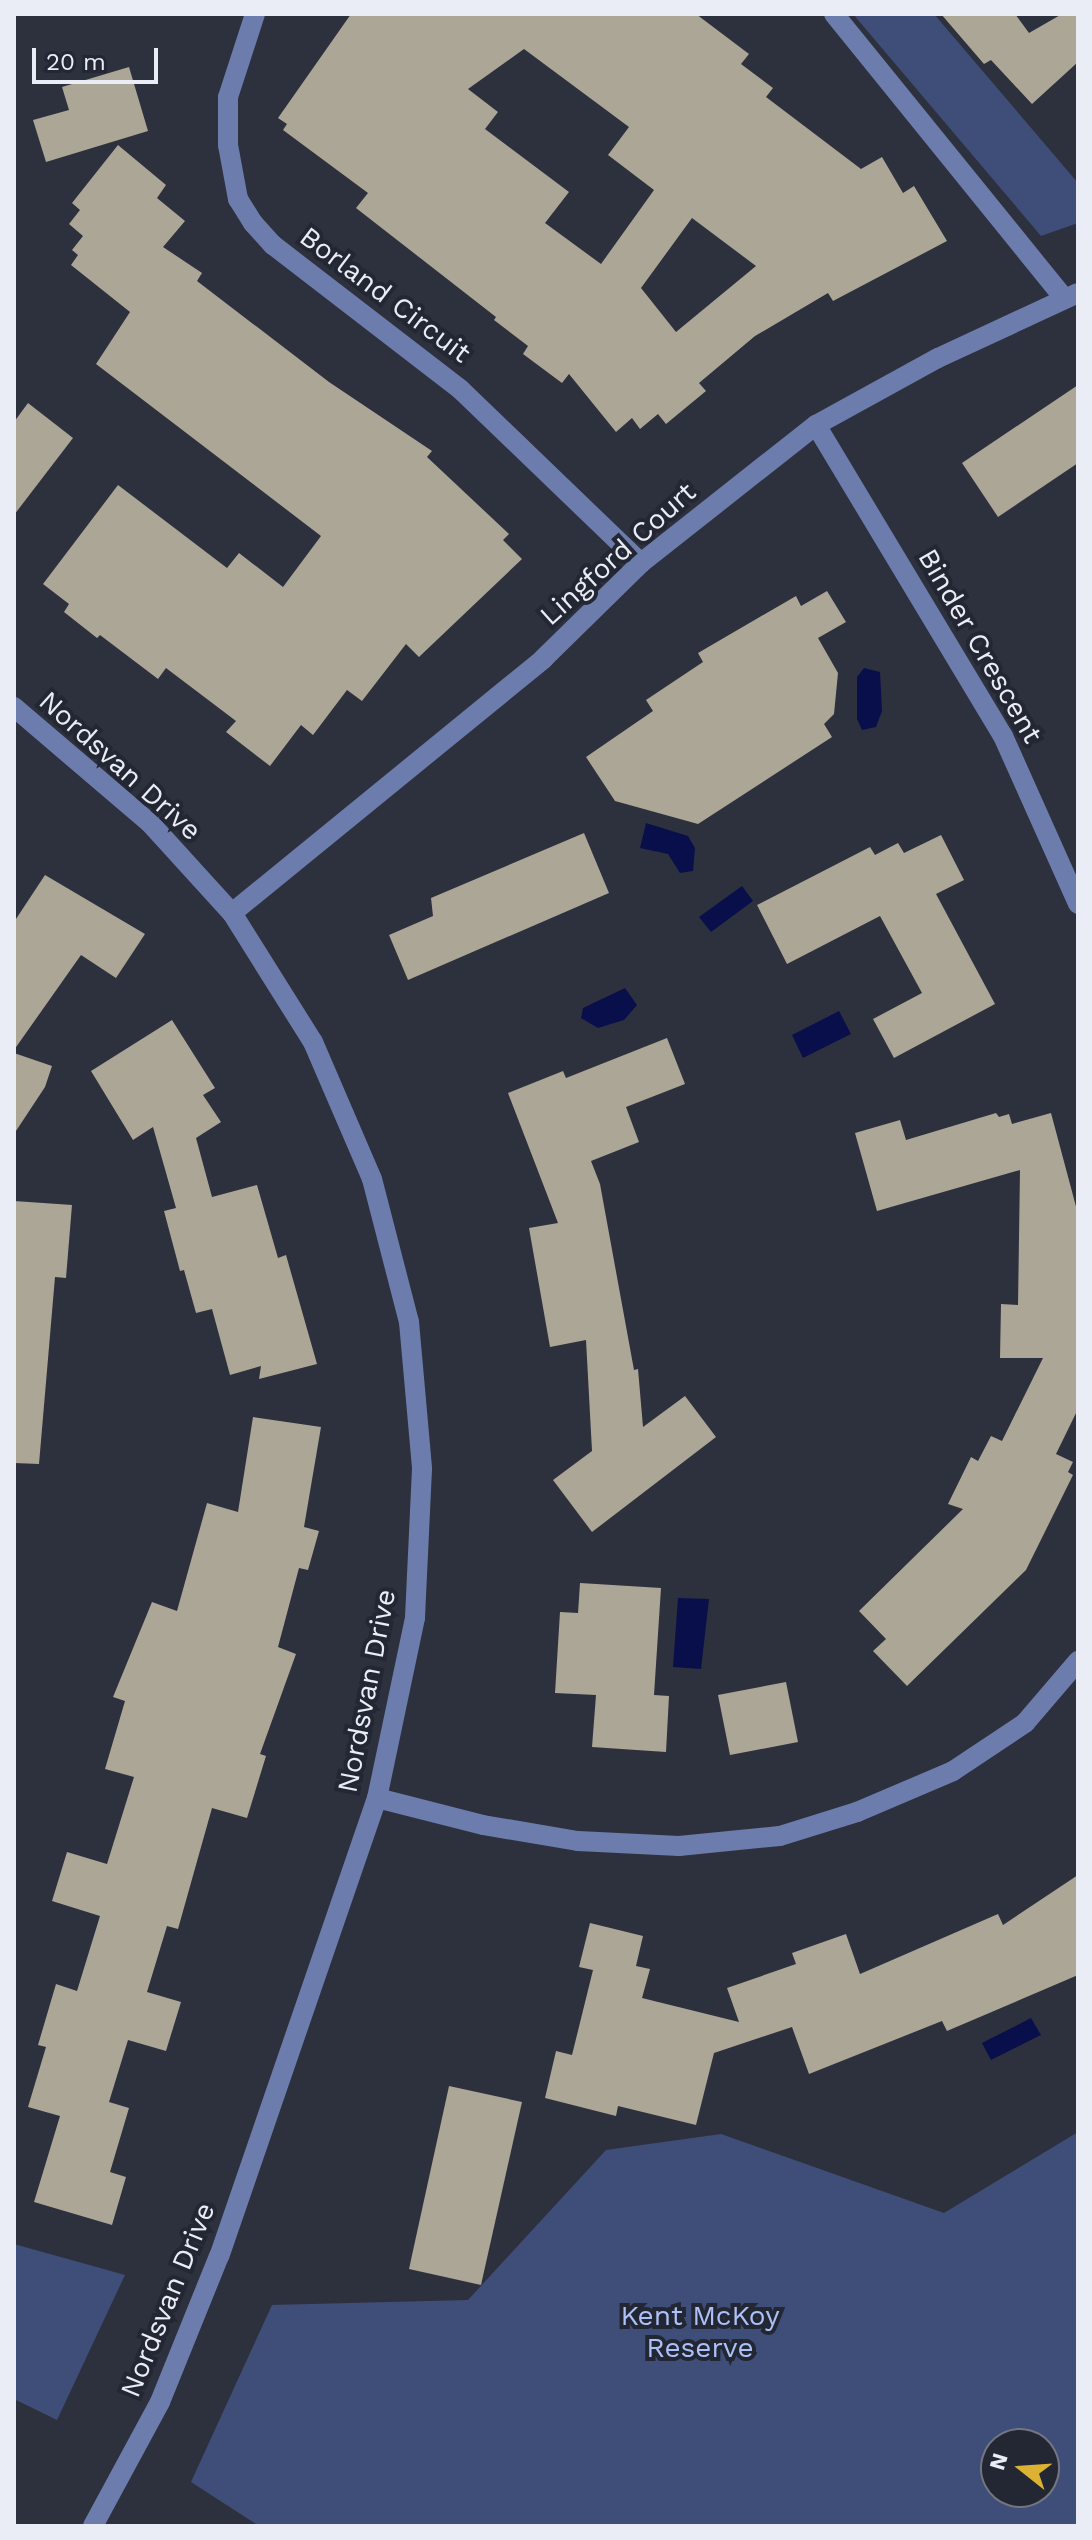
<!DOCTYPE html>
<html>
<head>
<meta charset="utf-8">
<style>
  body { margin:0 }
  #map { position:relative; width:1092px; height:2540px; overflow:hidden; background:#2d313d; font-family:"Work Sans",sans-serif }
  div>[style] { position:absolute }
  .green>* { inset:0; background:#3f4e79 }
  .water>* { inset:0; background:#080f4b }
  .building>* { inset:0; background:#aca697 }
  .minor>* { height:20px; margin:-10px; padding:0 10px; transform-origin:10px; border-radius:10px; background:#6c7dad }
  span { translate:-50% -50%; white-space:nowrap; text-align:center; line-height:1.15; -webkit-text-stroke:8px #232733; paint-order:stroke }
  .street-label { font-size:28px; color:#eaedf5 }
  .park-label { font-size:28px; color:#acc1f9 }
  .frame { position:absolute; inset:0; border:16px solid #eaedf5; pointer-events:none }
  .north { position:absolute; left:980px; top:2428px; width:80px; height:80px; box-sizing:border-box; background:#232733; border:2px solid #737681; border-radius:50%; rotate:287deg; font-size:22px; font-weight:700; line-height:32px; text-align:center; color:#eaedf5 }
  .north::after { content:''; display:block; margin:auto; width:28px; height:36px; background:#dcb233; clip-path:polygon(50% 0,100% 100%,50% 72%,0 100%) }
  .scale { position:absolute; left:32px; top:48px; width:126px; height:36px; box-sizing:border-box; border:4px solid #eaedf5; border-top:0; padding-left:10px; font-size:24px; line-height:28px; white-space:nowrap; color:#eaedf5; -webkit-text-stroke:6px #232733; paint-order:stroke }
</style>
</head>
<body>
<div id="map">
  <div class="green">
    <i style="clip-path:polygon(853px 14px,934px 14px,1078px 183px,1078px 223px,1041px 236px)"></i>
    <i style="clip-path:polygon(evenodd,1078px 2132px,1078px 2526px,259px 2526px,191px 2482px,272px 2305px,468px 2300px,606px 2150px,721px 2134px,944px 2213px,1078px 2132px,996px 2444px,1044px 2444px,1044px 2492px,996px 2492px,996px 2444px)"></i>
    <i style="clip-path:polygon(14px 2244px,125px 2275px,57px 2420px,14px 2399px)"></i>
  </div>
  <div class="water">
    <i style="clip-path:polygon(864px 668px,880px 672px,882px 711px,876px 727px,862px 730px,857px 719px,857px 677px)"></i>
    <i style="clip-path:polygon(646px 823px,688px 836px,695px 848px,693px 871px,680px 873px,668px 854px,640px 848px)"></i>
    <i style="clip-path:polygon(742px 886px,753px 901px,711px 932px,699px 917px)"></i>
    <i style="clip-path:polygon(625px 988px,637px 1005px,624px 1020px,598px 1028px,581px 1018px,583px 1008px)"></i>
    <i style="clip-path:polygon(839px 1011px,851px 1034px,803px 1058px,792px 1035px)"></i>
    <i style="clip-path:polygon(678px 1598px,709px 1599px,701px 1669px,673px 1667px)"></i>
    <i style="clip-path:polygon(1031px 2018px,1041px 2035px,991px 2060px,982px 2043px)"></i>
  </div>
  <div class="building">
    <i style="clip-path:polygon(evenodd,351px 14px,696px 14px,749px 54px,741px 64px,773px 88px,766px 97px,861px 169px,882px 157px,903px 193px,914px 186px,947px 241px,833px 301px,828px 293px,755px 336px,699px 383px,706px 391px,666px 424px,658px 414px,640px 429px,632px 418px,616px 432px,569px 374px,562px 383px,523px 354px,528px 346px,494px 320px,496px 317px,356px 208px,368px 193px,283px 130px,287px 124px,278px 118px,351px 14px,524px 49px,629px 127px,608px 155px,654px 190px,601px 264px,545px 223px,569px 192px,485px 129px,498px 112px,468px 89px,524px 49px,351px 14px,692px 218px,756px 266px,676px 332px,641px 288px,692px 218px)"></i>
    <i style="clip-path:polygon(941px 14px,1015px 14px,1029px 33px,1062px 14px,1078px 14px,1078px 62px,1032px 104px,991px 60px,984px 64px)"></i>
    <i style="clip-path:polygon(129px 67px,148px 131px,46px 162px,33px 120px,69px 110px,62px 87px)"></i>
    <i style="clip-path:polygon(118px 145px,166px 185px,157px 198px,185px 221px,163px 247px,202px 273px,197px 281px,329px 382px,432px 451px,427px 457px,509px 534px,503px 540px,522px 559px,419px 657px,406px 644px,362px 701px,347px 690px,313px 735px,301px 725px,270px 766px,226px 732px,236px 721px,166px 668px,158px 679px,100px 635px,97px 638px,64px 612px,69px 604px,43px 584px,118px 485px,227px 568px,239px 553px,283px 587px,321px 536px,96px 364px,130px 312px,71px 265px,78px 255px,72px 250px,83px 236px,69px 224px,80px 210px,72px 203px)"></i>
    <i style="clip-path:polygon(1078px 385px,1078px 463px,998px 517px,962px 463px)"></i>
    <i style="clip-path:polygon(28px 403px,73px 438px,14px 515px,14px 422px)"></i>
    <i style="clip-path:polygon(827px 591px,846px 622px,818px 638px,838px 673px,834px 714px,824px 724px,832px 737px,698px 824px,615px 801px,586px 757px,653px 711px,646px 700px,703px 662px,698px 653px,796px 596px,801px 606px)"></i>
    <i style="clip-path:polygon(584px 833px,609px 893px,408px 980px,389px 935px,433px 916px,431px 898px)"></i>
    <i style="clip-path:polygon(941px 835px,964px 880px,936px 894px,995px 1004px,894px 1058px,873px 1019px,922px 993px,880px 916px,787px 964px,757px 905px,870px 847px,875px 855px,898px 843px,904px 853px)"></i>
    <i style="clip-path:polygon(45px 875px,145px 934px,116px 978px,81px 955px,14px 1050px,14px 922px)"></i>
    <i style="clip-path:polygon(172px 1020px,215px 1088px,203px 1095px,221px 1122px,196px 1138px,212px 1197px,257px 1185px,278px 1258px,286px 1255px,317px 1364px,259px 1379px,261px 1366px,230px 1375px,212px 1309px,196px 1313px,184px 1270px,180px 1271px,164px 1211px,176px 1208px,153px 1127px,133px 1140px,91px 1071px)"></i>
    <i style="clip-path:polygon(667px 1038px,685px 1084px,626px 1107px,639px 1142px,591px 1161px,600px 1184px,634px 1370px,638px 1369px,643px 1427px,685px 1396px,716px 1437px,592px 1532px,553px 1480px,592px 1451px,586px 1340px,550px 1347px,529px 1228px,558px 1223px,508px 1093px,563px 1071px,566px 1078px)"></i>
    <i style="clip-path:polygon(14px 1053px,52px 1066px,45px 1087px,14px 1134px)"></i>
    <i style="clip-path:polygon(996px 1113px,999px 1117px,1009px 1114px,1012px 1124px,1051px 1113px,1078px 1214px,1078px 1409px,1056px 1454px,1073px 1462px,1068px 1472px,1073px 1475px,1026px 1570px,907px 1686px,873px 1651px,886px 1639px,859px 1611px,963px 1509px,948px 1504px,971px 1457px,978px 1461px,991px 1436px,1002px 1441px,1043px 1358px,1000px 1358px,1001px 1304px,1018px 1305px,1020px 1170px,877px 1211px,855px 1133px,900px 1120px,906px 1140px)"></i>
    <i style="clip-path:polygon(14px 1201px,72px 1205px,66px 1278px,55px 1277px,39px 1464px,14px 1463px)"></i>
    <i style="clip-path:polygon(253px 1417px,321px 1427px,304px 1527px,319px 1531px,308px 1570px,299px 1568px,278px 1647px,296px 1654px,260px 1754px,266px 1756px,247px 1818px,212px 1808px,178px 1929px,167px 1926px,147px 1992px,181px 2002px,166px 2051px,128px 2040px,109px 2102px,129px 2108px,110px 2172px,126px 2177px,112px 2225px,34px 2202px,60px 2116px,28px 2107px,46px 2047px,38px 2045px,56px 1984px,77px 1991px,100px 1916px,52px 1901px,67px 1852px,107px 1864px,134px 1777px,105px 1769px,125px 1701px,113px 1697px,152px 1602px,177px 1611px,207px 1503px,238px 1512px)"></i>
    <i style="clip-path:polygon(580px 1583px,661px 1588px,654px 1695px,669px 1696px,666px 1752px,592px 1747px,596px 1695px,555px 1693px,560px 1612px,578px 1613px)"></i>
    <i style="clip-path:polygon(786px 1682px,798px 1742px,730px 1755px,718px 1695px)"></i>
    <i style="clip-path:polygon(1078px 1875px,1078px 1975px,947px 2031px,942px 2021px,809px 2074px,792px 2027px,714px 2053px,696px 2125px,618px 2106px,616px 2116px,545px 2098px,556px 2051px,572px 2055px,593px 1970px,579px 1967px,590px 1923px,643px 1936px,636px 1966px,650px 1969px,642px 1998px,739px 2022px,727px 1988px,796px 1964px,792px 1953px,846px 1934px,860px 1974px,998px 1914px,1003px 1925px)"></i>
    <i style="clip-path:polygon(449px 2086px,522px 2102px,481px 2285px,409px 2269px)"></i>
  </div>
  <div class="minor">
    <i style="left:255px;top:14px;width:87px;rotate:108deg"></i>
    <i style="left:228px;top:97px;width:48px;rotate:90deg"></i>
    <i style="left:228px;top:145px;width:55px;rotate:79.5deg"></i>
    <i style="left:238px;top:199px;width:28px;rotate:58deg"></i>
    <i style="left:253px;top:223px;width:30px;rotate:48deg"></i>
    <i style="left:273px;top:245px;width:236px;rotate:37.6deg"></i>
    <i style="left:460px;top:389px;width:251px;rotate:43.9deg"></i>
    <i style="left:834px;top:14px;width:364px;rotate:51deg"></i>
    <i style="left:816px;top:425px;width:363px;rotate:59deg"></i>
    <i style="left:1003px;top:736px;width:184px;rotate:65.9deg"></i>
    <i style="left:14px;top:707px;width:179px;rotate:40.5deg"></i>
    <i style="left:150px;top:823px;width:122px;rotate:47.7deg"></i>
    <i style="left:232px;top:913px;width:152px;rotate:57.9deg"></i>
    <i style="left:313px;top:1042px;width:149px;rotate:66.7deg"></i>
    <i style="left:372px;top:1179px;width:148px;rotate:75.5deg"></i>
    <i style="left:409px;top:1322px;width:148px;rotate:84.9deg"></i>
    <i style="left:422px;top:1469px;width:149px;rotate:92.7deg"></i>
    <i style="left:415px;top:1618px;width:184px;rotate:101.9deg"></i>
    <i style="left:377px;top:1798px;width:484px;rotate:109deg"></i>
    <i style="left:219px;top:2256px;width:157px;rotate:112deg"></i>
    <i style="left:160px;top:2402px;width:141px;rotate:118.4deg"></i>
    <i style="left:232px;top:913px;width:402px;rotate:-39.2deg"></i>
    <i style="left:543px;top:659px;width:137px;rotate:-44.4deg"></i>
    <i style="left:641px;top:563px;width:223px;rotate:-38.3deg"></i>
    <i style="left:816px;top:425px;width:139px;rotate:-28.8deg"></i>
    <i style="left:938px;top:358px;width:154px;rotate:-24.9deg"></i>
    <i style="left:377px;top:1798px;width:109px;rotate:14.3deg"></i>
    <i style="left:483px;top:1825px;width:96px;rotate:9.6deg"></i>
    <i style="left:578px;top:1841px;width:101px;rotate:2.8deg"></i>
    <i style="left:679px;top:1846px;width:101px;rotate:-5.7deg"></i>
    <i style="left:780px;top:1836px;width:81px;rotate:-17.3deg"></i>
    <i style="left:857px;top:1812px;width:104px;rotate:-23.1deg"></i>
    <i style="left:953px;top:1771px;width:87px;rotate:-33.7deg"></i>
    <i style="left:1025px;top:1723px;width:82px;rotate:-49.5deg"></i>
  </div>
  <div class="street-label">
    <span style="left:385px;top:295px;rotate:37deg">Borland Circuit</span>
    <span style="left:618px;top:554px;rotate:-42deg">Lingford Court</span>
    <span style="left:980px;top:646px;rotate:60deg">Binder Crescent</span>
    <span style="left:120px;top:766px;rotate:42deg">Nordsvan Drive</span>
    <span style="left:367px;top:1691px;rotate:-79deg">Nordsvan Drive</span>
    <span style="left:168px;top:2300px;rotate:-68deg">Nordsvan Drive</span>
  </div>
  <div class="park-label">
    <span style="left:700px;top:2332px">Kent McKoy<br>Reserve</span>
  </div>
  <div class="frame"></div>
  <div class="north">N</div>
  <div class="scale">20 m</div>
</div>
</body>
</html>
